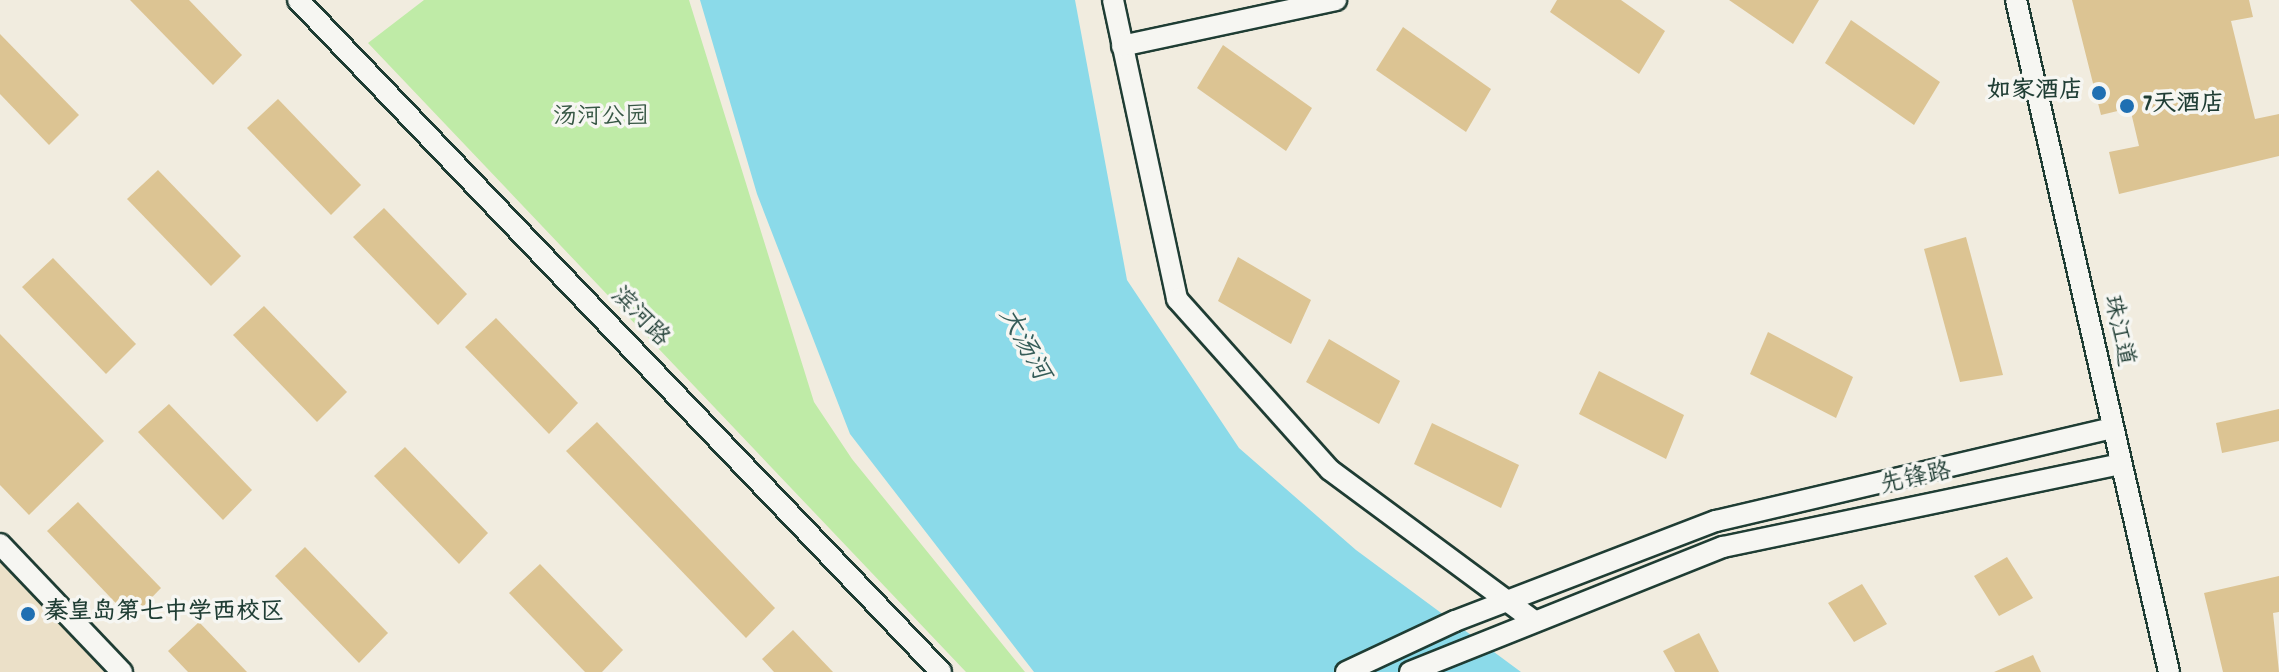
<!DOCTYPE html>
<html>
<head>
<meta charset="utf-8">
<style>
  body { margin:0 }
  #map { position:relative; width:2279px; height:672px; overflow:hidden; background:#f1ecdf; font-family:Dekko,"LXGW WenKai TC",sans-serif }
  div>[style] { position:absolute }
  .built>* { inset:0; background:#ebe0c8 }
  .green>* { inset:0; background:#bfeba7 }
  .water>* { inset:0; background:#8bdae9 }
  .building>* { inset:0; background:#dcc493 }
  .roads { filter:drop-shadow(2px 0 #1f3d34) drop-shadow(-2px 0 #1f3d34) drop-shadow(0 2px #1f3d34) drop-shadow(0 -2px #1f3d34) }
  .tertiary>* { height:20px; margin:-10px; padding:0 10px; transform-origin:10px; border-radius:10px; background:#f6f6f2 }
  .dots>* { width:22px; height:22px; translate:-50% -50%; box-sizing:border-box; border:4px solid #f6f6f2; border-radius:50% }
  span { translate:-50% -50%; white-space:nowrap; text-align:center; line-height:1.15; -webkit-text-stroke:7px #f6f6f2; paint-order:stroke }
  .poi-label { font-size:24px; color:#1f3d34; font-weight:700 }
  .right { translate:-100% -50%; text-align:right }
  .left { translate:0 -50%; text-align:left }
  .park-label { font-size:24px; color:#375745 }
  .street-label { font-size:24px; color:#1f3d34 }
  .water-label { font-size:26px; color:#355c58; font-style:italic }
</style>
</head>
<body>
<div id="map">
  <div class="built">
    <i style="clip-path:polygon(0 555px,113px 672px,0 672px)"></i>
  </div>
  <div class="green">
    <i style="clip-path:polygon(424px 0,689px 0,814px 402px,852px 459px,1025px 672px,966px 672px,368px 43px)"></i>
  </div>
  <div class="water">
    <i style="clip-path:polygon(700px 0,1075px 0,1127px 280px,1239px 448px,1356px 550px,1521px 672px,1034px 672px,850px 434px,757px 194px)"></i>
  </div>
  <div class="building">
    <i style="clip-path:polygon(130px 0,189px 0,242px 55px,213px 85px)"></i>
    <i style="clip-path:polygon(1557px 0,1621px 0,1665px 31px,1639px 74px,1550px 12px)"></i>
    <i style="clip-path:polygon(1729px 0,1819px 0,1793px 44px)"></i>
    <i style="clip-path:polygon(2072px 0,2249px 0,2253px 17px,2231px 21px,2255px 119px,2279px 114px,2279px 156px,2119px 194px,2109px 152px,2139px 146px,2130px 108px,2101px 115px)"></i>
    <i style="clip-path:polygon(1851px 20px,1940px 82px,1914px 125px,1825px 63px)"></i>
    <i style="clip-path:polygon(1403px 27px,1491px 89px,1466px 132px,1376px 70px)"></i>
    <i style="clip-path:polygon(0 34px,79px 115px,49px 145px,0 94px)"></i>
    <i style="clip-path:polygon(1223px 45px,1312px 108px,1286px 151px,1197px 88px)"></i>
    <i style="clip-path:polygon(278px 99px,361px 185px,331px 215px,247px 128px)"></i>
    <i style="clip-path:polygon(158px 170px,241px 256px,211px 286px,127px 199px)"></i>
    <i style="clip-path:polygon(384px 208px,467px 294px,438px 325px,353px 237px)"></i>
    <i style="clip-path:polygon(1966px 237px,2003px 375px,1960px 382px,1924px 249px)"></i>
    <i style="clip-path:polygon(1238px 257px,1311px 300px,1291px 344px,1218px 301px)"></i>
    <i style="clip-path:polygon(53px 258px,136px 344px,106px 374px,22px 287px)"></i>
    <i style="clip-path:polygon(264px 306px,347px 392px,317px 422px,233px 335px)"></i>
    <i style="clip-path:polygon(496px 318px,578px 403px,549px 434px,465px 347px)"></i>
    <i style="clip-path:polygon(1768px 332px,1853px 377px,1836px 418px,1750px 374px)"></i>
    <i style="clip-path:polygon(0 334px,104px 441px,29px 515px,0 485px)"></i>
    <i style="clip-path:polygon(1329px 339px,1400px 381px,1379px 424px,1306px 382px)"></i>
    <i style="clip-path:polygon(1599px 371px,1684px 415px,1666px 459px,1579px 414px)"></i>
    <i style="clip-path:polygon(169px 404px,252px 490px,223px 520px,138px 432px)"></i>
    <i style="clip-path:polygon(2279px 409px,2279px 441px,2222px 453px,2216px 423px)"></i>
    <i style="clip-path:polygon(597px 422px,775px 608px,746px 638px,566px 451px)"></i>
    <i style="clip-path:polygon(1432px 423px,1519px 465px,1501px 508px,1414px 464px)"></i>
    <i style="clip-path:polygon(405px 447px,488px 533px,459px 564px,374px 476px)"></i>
    <i style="clip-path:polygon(78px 502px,161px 588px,131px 619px,47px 531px)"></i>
    <i style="clip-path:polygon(305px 547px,388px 633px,359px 663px,275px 576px)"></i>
    <i style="clip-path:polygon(2007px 557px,2033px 598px,1999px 616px,1974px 576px)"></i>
    <i style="clip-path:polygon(540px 564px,623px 650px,602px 672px,585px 672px,509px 593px)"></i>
    <i style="clip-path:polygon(2279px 576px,2279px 612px,2273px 613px,2279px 672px,2223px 672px,2204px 593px)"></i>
    <i style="clip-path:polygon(1862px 584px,1887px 624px,1854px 642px,1828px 603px)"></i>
    <i style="clip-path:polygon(199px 622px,247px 672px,188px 672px,168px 651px)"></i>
    <i style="clip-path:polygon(793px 630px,833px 672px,774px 672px,762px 659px)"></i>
    <i style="clip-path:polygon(1699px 633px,1719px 672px,1675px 672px,1663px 651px)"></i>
    <i style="clip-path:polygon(2033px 655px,2041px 672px,1994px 672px)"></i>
  </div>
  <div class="roads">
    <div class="tertiary">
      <i style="left:298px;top:0;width:930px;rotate:46.26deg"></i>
      <i style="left:1113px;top:0;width:306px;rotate:77.9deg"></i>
      <i style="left:1177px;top:299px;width:229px;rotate:48.2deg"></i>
      <i style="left:1330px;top:470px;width:254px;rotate:36.5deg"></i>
      <i style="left:2016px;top:0;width:689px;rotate:77.17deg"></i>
      <i style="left:1122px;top:46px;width:219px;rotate:-12.1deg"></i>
      <i style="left:0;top:544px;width:177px;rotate:46.4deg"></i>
      <i style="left:1346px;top:672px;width:120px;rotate:-25.1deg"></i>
      <i style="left:1455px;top:621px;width:280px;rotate:-21deg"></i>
      <i style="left:1716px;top:521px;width:407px;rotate:-13.2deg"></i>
      <i style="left:1410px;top:672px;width:337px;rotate:-21.8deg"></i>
      <i style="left:1723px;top:547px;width:405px;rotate:-11.8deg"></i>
    </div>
  </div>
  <div class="dots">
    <i style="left:2099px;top:93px;background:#1f6fb2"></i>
    <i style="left:2127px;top:106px;background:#1f6fb2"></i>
    <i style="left:28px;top:614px;background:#1f6fb2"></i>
  </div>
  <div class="poi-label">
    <span class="right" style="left:2083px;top:93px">如家酒店</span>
    <span class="left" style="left:2143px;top:106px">7天酒店</span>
    <span class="left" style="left:44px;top:614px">秦皇岛第七中学西校区</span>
  </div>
  <div class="park-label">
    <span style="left:601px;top:119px">汤河公园</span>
  </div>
  <div class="street-label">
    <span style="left:639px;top:318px;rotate:46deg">滨河路</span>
    <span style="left:2117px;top:331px;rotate:78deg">珠江道</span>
    <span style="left:1916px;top:480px;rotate:-12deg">先锋路</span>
  </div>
  <div class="water-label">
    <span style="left:1023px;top:345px;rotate:61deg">大汤河</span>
  </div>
</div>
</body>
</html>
